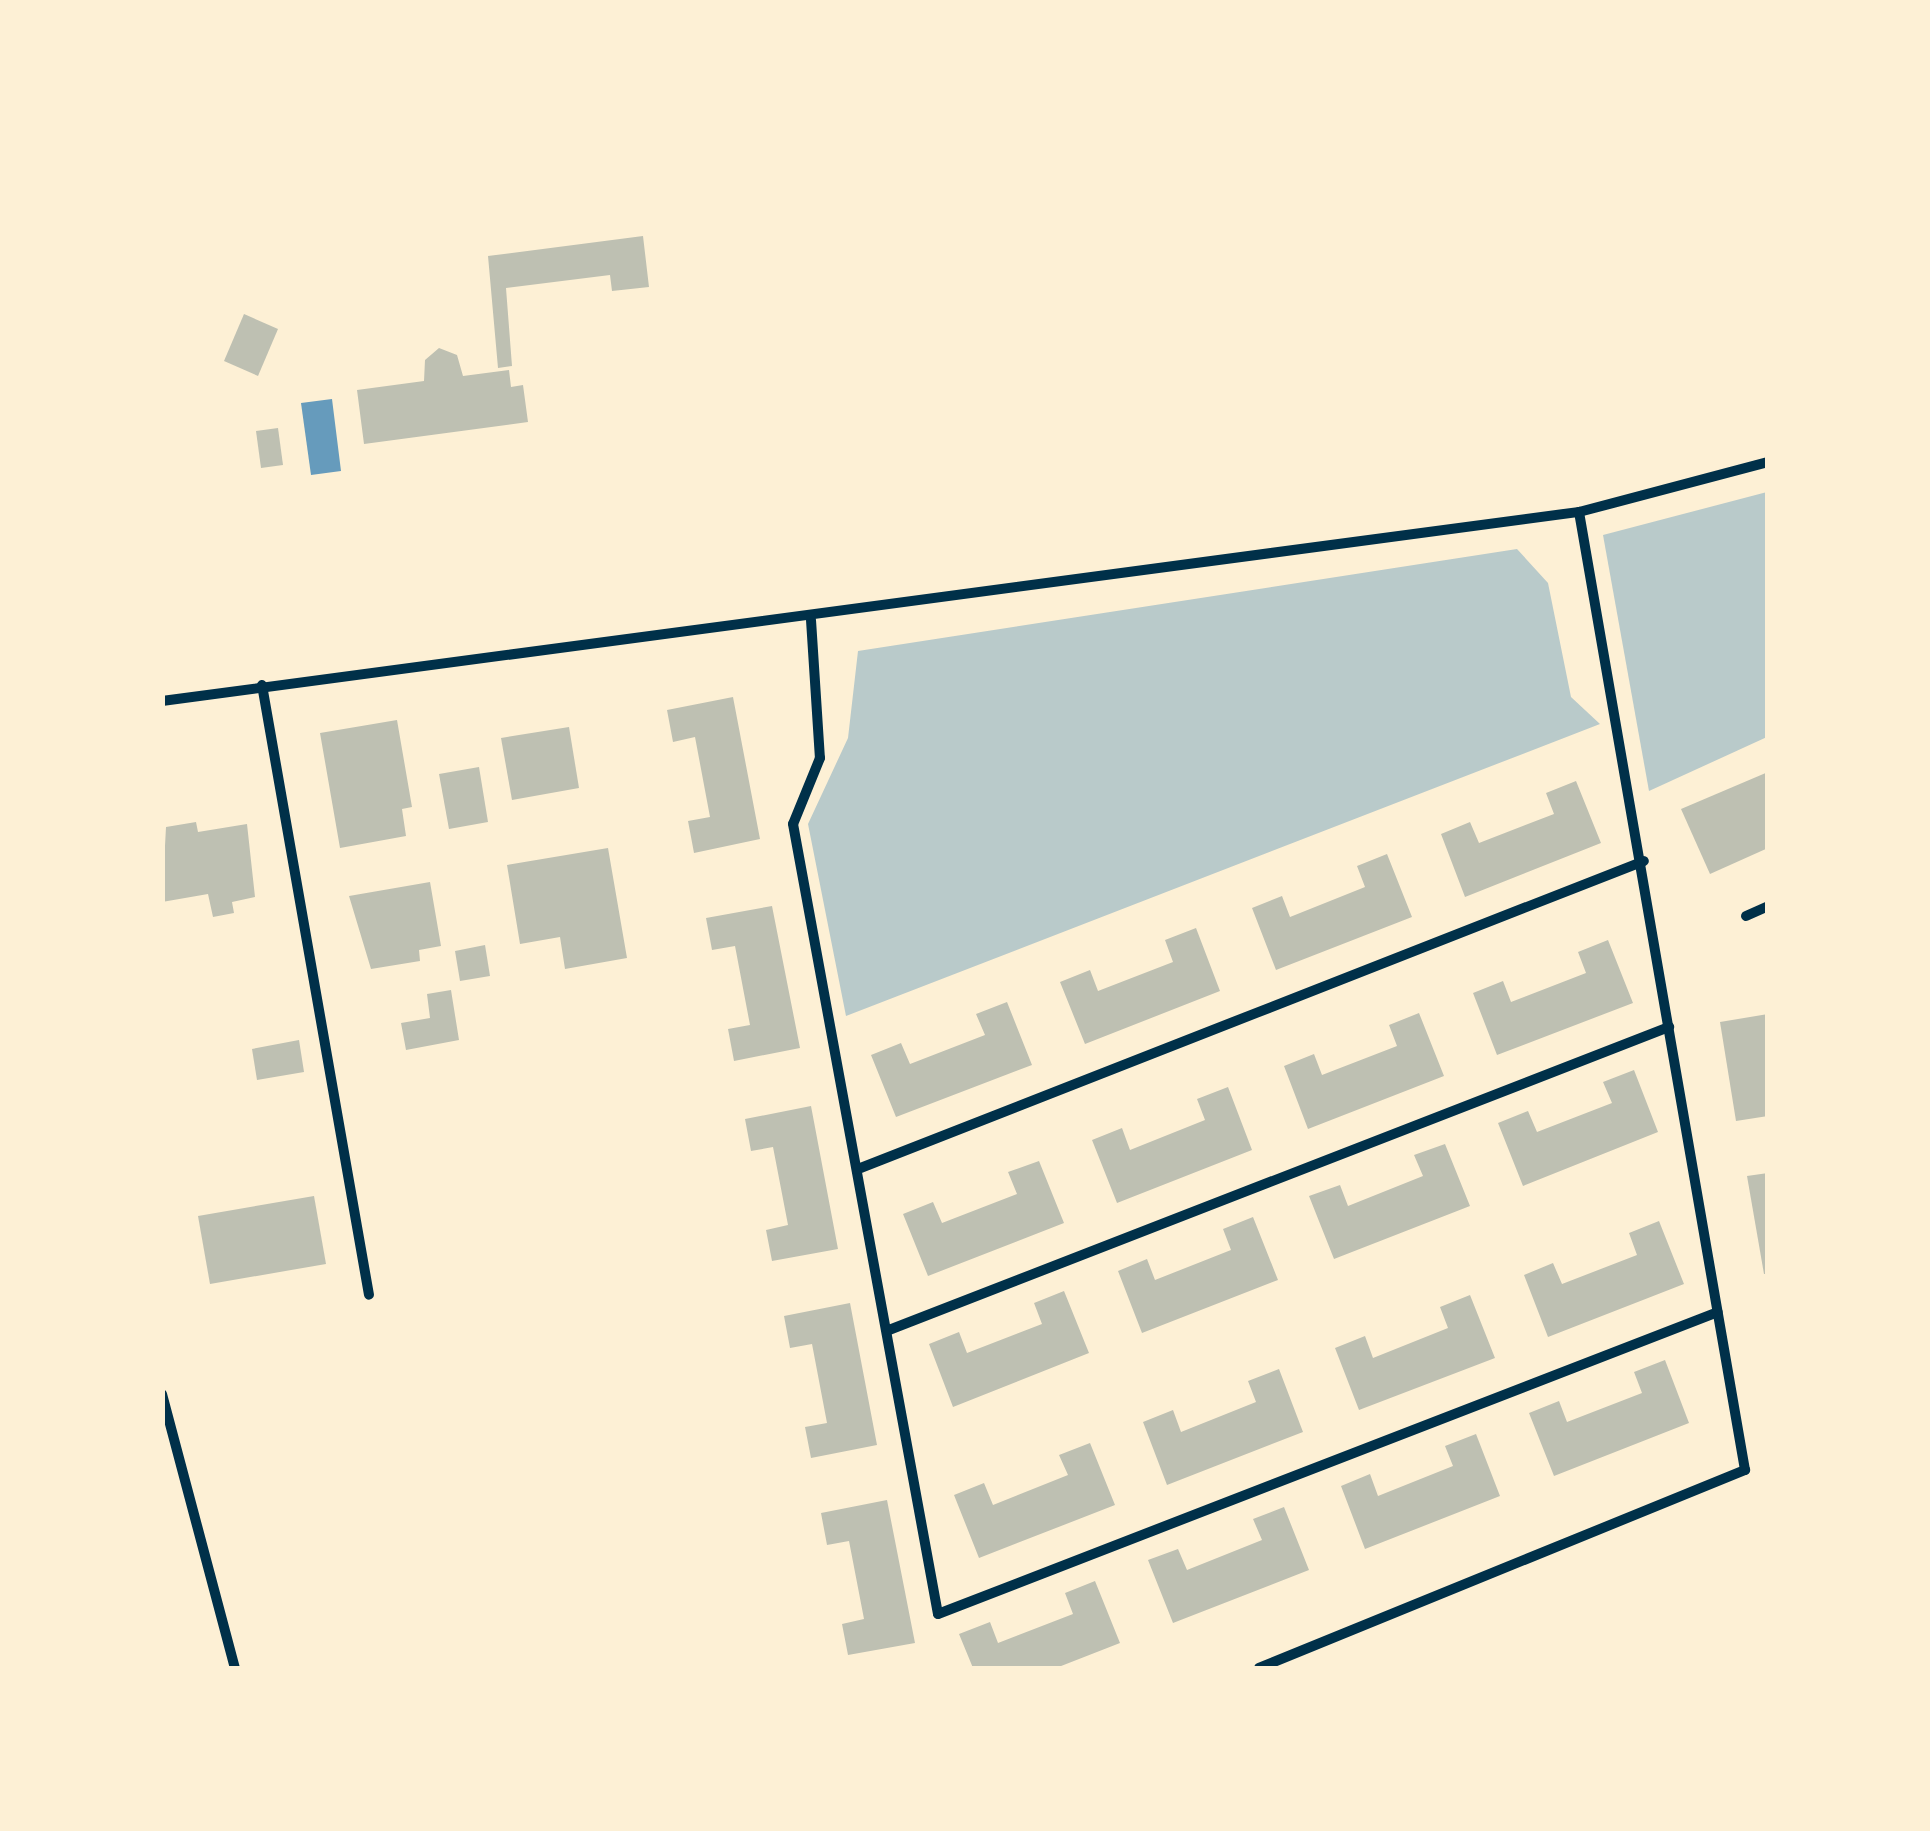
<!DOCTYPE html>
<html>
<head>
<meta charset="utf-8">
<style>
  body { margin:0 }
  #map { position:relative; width:1930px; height:1831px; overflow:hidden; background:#fdf0d5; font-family:"Noto Sans",sans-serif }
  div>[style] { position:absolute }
  .green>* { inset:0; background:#b9caca }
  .water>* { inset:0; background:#669bbc }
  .building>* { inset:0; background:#bec0b2 }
  .minor>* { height:10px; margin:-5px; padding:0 5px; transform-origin:5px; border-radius:5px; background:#003049 }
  span { translate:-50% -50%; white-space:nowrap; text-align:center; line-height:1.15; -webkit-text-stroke:10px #fdf0d5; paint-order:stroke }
  .frame { position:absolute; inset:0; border:165px solid #fdf0d5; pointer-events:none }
</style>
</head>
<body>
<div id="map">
  <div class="green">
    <i style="clip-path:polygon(1767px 492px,1767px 737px,1649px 791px,1603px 535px)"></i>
    <i style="clip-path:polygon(1517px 549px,1548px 583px,1571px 697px,1600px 724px,846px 1016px,808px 824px,848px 738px,858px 651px)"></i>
  </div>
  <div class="water">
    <i style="clip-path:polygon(332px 399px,341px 471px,311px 475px,301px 403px)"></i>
  </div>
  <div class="building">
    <i style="clip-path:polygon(643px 236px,649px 287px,612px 291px,610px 275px,506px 288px,512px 366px,498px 368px,488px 256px)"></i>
    <i style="clip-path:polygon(244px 314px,278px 329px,258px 376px,224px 361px)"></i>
    <i style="clip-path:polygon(439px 348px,457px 355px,463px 376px,509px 370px,511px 387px,523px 385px,528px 422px,364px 444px,357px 390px,424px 381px,425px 360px)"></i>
    <i style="clip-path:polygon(278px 428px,283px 465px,261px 468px,256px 431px)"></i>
    <i style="clip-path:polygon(733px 697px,760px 839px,694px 853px,688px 821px,710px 817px,695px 737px,673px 742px,667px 710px)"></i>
    <i style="clip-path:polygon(397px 720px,412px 807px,402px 809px,406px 836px,340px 848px,320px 733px)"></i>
    <i style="clip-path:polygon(569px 727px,579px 788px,512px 800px,501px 738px)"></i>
    <i style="clip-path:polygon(479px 767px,488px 822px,449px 829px,439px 774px)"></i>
    <i style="clip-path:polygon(1768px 772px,1768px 848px,1710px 874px,1681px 809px)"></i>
    <i style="clip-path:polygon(1576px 781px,1601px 843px,1465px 897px,1441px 834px,1470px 822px,1479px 843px,1554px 814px,1546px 793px)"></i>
    <i style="clip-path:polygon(196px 822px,198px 832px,247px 824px,255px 897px,232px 902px,234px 913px,213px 917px,208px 894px,162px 902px,166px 827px)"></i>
    <i style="clip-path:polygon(608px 848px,627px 958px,565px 969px,560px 937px,520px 944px,507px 865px)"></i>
    <i style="clip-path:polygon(1387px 854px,1412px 917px,1276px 970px,1252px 908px,1282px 896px,1290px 917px,1365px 887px,1357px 866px)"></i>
    <i style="clip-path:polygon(430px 882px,441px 946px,419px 950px,420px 961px,371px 969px,349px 896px)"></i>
    <i style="clip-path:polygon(772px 906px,800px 1048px,734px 1061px,728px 1029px,750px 1025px,735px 946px,712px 950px,706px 918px)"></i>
    <i style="clip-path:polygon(1196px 928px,1220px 991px,1085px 1044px,1060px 982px,1090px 970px,1098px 991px,1173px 962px,1165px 940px)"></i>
    <i style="clip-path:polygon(1608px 940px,1633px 1003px,1497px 1055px,1473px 993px,1503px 981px,1511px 1002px,1586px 973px,1578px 952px)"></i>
    <i style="clip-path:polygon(485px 945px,490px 976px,460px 981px,455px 951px)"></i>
    <i style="clip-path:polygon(451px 990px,459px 1040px,406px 1050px,401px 1023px,430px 1018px,427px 994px)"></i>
    <i style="clip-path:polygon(1007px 1002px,1032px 1065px,896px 1117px,871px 1055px,901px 1043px,910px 1064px,985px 1035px,976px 1014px)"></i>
    <i style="clip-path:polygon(1419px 1013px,1444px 1076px,1308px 1129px,1284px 1066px,1314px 1054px,1322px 1075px,1397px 1046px,1389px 1025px)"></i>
    <i style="clip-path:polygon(1768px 1014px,1768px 1116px,1736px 1121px,1720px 1022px)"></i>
    <i style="clip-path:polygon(299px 1040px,304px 1072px,257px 1080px,252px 1049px)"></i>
    <i style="clip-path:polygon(1634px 1070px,1658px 1132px,1523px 1186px,1498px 1123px,1528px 1111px,1537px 1132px,1612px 1103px,1603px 1082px)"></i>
    <i style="clip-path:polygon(1228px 1087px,1252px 1150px,1117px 1203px,1092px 1140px,1122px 1128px,1130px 1150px,1205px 1120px,1197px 1099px)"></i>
    <i style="clip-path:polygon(811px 1106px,838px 1249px,772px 1261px,766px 1230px,788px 1225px,773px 1147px,751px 1151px,745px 1119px)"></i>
    <i style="clip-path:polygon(1445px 1144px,1470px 1206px,1334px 1259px,1309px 1196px,1340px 1185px,1348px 1206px,1423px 1176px,1414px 1155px)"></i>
    <i style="clip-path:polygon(1039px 1161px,1064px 1223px,928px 1276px,903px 1214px,933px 1202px,942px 1223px,1017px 1194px,1008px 1172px)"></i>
    <i style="clip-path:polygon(1768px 1173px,1768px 1274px,1764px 1274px,1747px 1176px)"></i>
    <i style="clip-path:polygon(314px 1196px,326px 1264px,210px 1284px,198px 1216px)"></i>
    <i style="clip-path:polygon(1253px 1217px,1278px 1280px,1142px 1333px,1118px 1271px,1147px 1259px,1155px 1280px,1231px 1250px,1223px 1229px)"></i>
    <i style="clip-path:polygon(1659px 1221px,1684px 1284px,1548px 1337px,1524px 1275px,1553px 1263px,1562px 1284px,1637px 1255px,1629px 1233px)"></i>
    <i style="clip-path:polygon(1064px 1291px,1089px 1353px,953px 1407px,929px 1344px,959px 1332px,967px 1353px,1042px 1324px,1034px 1303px)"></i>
    <i style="clip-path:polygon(1470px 1295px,1495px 1358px,1359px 1410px,1335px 1348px,1365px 1336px,1373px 1358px,1448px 1328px,1440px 1307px)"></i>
    <i style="clip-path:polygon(850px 1303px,877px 1445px,811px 1458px,805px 1427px,827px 1423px,812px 1344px,790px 1348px,784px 1316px)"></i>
    <i style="clip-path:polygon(1665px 1360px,1689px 1423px,1554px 1476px,1529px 1413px,1559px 1401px,1567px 1422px,1642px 1393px,1634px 1372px)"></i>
    <i style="clip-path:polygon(1279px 1369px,1303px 1432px,1167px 1485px,1143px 1422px,1173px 1410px,1181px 1432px,1256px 1402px,1248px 1381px)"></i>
    <i style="clip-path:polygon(1476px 1434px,1500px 1496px,1365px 1549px,1341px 1486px,1370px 1474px,1378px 1496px,1453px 1466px,1445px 1446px)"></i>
    <i style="clip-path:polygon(1090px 1443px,1115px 1505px,979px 1558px,954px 1495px,984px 1483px,993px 1505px,1068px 1475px,1059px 1455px)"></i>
    <i style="clip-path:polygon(887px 1500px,915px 1643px,848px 1655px,842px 1624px,864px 1619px,849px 1541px,827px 1545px,821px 1513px)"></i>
    <i style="clip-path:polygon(1284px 1507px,1309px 1570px,1173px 1623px,1148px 1560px,1178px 1549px,1187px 1570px,1262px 1540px,1253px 1519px)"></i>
    <i style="clip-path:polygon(1095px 1581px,1120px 1643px,1056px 1668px,973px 1668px,959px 1634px,990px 1622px,998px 1643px,1073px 1614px,1065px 1593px)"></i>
  </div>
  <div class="minor">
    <i style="left:811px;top:620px;width:138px;rotate:86.3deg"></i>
    <i style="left:820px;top:758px;width:71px;rotate:112.2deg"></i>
    <i style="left:793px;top:824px;width:803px;rotate:79.6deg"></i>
    <i style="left:938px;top:1614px;width:836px;rotate:-21.17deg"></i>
    <i style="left:262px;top:685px;width:619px;rotate:80.05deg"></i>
    <i style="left:162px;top:701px;width:1430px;rotate:-7.6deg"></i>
    <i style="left:1579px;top:512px;width:196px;rotate:-14.8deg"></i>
    <i style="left:1746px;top:916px;width:24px;rotate:-24deg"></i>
    <i style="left:858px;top:1169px;width:844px;rotate:-21.4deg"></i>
    <i style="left:889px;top:1330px;width:837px;rotate:-21.23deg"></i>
    <i style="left:162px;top:1394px;width:284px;rotate:75.1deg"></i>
    <i style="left:1259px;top:1668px;width:525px;rotate:-22.17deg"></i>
    <i style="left:1745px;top:1470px;width:972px;rotate:-99.83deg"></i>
  </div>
  <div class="frame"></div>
</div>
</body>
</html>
